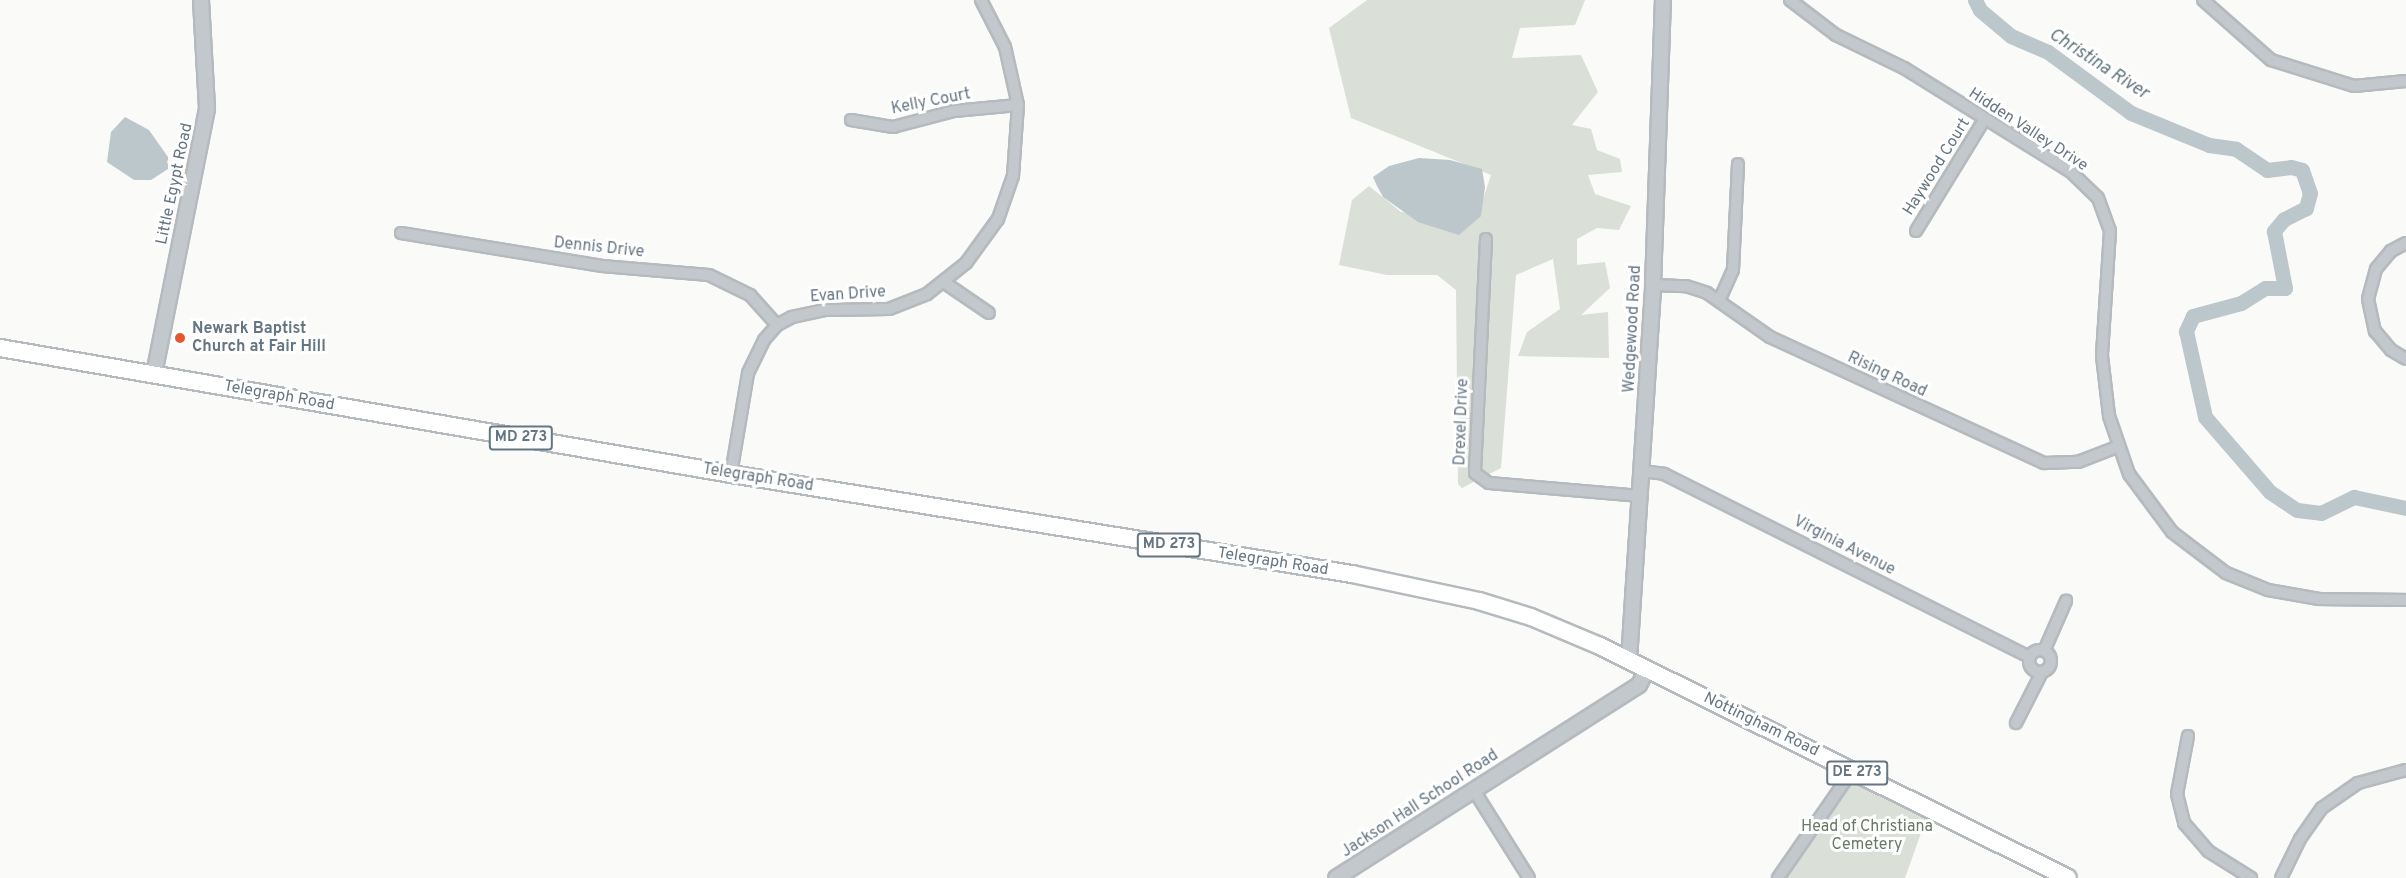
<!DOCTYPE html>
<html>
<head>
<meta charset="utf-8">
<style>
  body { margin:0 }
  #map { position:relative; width:2406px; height:878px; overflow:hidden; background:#fafaf8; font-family:Overpass,sans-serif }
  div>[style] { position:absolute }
  .green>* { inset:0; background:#dadfd7 }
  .water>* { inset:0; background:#bbc7cb }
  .river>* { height:15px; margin:-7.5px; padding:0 7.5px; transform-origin:7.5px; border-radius:7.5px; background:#bbc7cb }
  .roads { filter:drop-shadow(2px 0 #b5babe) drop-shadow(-2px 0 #b5babe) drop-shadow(0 2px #b5babe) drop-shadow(0 -2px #b5babe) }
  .minor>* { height:10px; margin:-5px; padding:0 5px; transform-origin:5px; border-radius:5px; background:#c3c8cc }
  .minor>.ring { margin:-5px; padding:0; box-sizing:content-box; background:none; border:10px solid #c3c8cc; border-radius:50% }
  .tertiary>* { height:14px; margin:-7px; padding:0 7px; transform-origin:7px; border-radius:7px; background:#c3c8cc }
  .primary>* { height:16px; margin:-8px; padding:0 8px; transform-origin:8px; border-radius:8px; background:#fff }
  .dots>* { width:16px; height:16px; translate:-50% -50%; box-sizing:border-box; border:3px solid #fff; border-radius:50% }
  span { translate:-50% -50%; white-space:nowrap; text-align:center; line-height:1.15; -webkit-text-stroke:6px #fff; paint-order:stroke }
  .shield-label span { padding:2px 4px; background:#fff; border:2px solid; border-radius:4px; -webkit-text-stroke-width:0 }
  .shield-label { font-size:15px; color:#657683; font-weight:700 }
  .street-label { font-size:16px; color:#657683 }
  .poi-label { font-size:16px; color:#657683; font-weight:700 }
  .left { translate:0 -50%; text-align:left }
  .park-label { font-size:16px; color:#687a64 }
  .water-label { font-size:18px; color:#60757c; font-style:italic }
</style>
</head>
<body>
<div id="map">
  <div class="green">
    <i style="clip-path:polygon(1367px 0,1585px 0,1575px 25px,1520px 28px,1512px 58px,1581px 55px,1598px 92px,1572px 125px,1591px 129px,1597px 150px,1620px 159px,1622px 172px,1588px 175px,1595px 194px,1631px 206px,1619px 230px,1597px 228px,1577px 239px,1577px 265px,1605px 262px,1610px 288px,1581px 315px,1608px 312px,1609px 358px,1518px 356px,1527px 332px,1560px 309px,1553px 259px,1516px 275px,1501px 468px,1462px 488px,1458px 484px,1456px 290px,1437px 275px,1387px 275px,1339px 265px,1352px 200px,1369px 186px,1401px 212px,1476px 220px,1491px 175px,1351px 118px,1329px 28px)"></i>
    <i style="clip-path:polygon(1854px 782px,1926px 819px,1905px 878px,1785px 878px)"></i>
  </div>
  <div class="water">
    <i style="clip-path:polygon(125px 117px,149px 130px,168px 157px,168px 169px,151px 180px,134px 180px,107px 162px,111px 132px)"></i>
    <i style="clip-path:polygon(1419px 158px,1450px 160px,1482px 169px,1485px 187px,1481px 216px,1459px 235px,1418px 222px,1383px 197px,1377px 186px,1373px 177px,1389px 166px)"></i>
  </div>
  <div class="river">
    <i style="left:1975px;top:0;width:11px;rotate:63deg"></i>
    <i style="left:1980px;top:10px;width:40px;rotate:40deg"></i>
    <i style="left:2011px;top:36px;width:40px;rotate:23.4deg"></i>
    <i style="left:2048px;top:52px;width:103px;rotate:36.3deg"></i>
    <i style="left:2131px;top:113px;width:84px;rotate:22.3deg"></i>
    <i style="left:2209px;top:145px;width:27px;rotate:8deg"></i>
    <i style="left:2236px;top:149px;width:37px;rotate:34deg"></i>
    <i style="left:2267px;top:170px;width:24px;rotate:-7deg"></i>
    <i style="left:2291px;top:167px;width:11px;rotate:15deg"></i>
    <i style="left:2302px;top:170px;width:24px;rotate:71deg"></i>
    <i style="left:2310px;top:193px;width:16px;rotate:105deg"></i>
    <i style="left:2306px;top:208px;width:25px;rotate:153deg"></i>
    <i style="left:2284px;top:219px;width:16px;rotate:130deg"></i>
    <i style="left:2274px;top:231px;width:58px;rotate:79.1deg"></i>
    <i style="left:2285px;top:288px;width:20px;rotate:180deg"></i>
    <i style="left:2265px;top:288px;width:28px;rotate:148deg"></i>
    <i style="left:2241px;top:303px;width:50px;rotate:164.8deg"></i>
    <i style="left:2193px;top:316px;width:17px;rotate:115deg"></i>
    <i style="left:2186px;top:331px;width:88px;rotate:77.5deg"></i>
    <i style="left:2205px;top:417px;width:99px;rotate:49.1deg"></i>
    <i style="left:2270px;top:492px;width:32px;rotate:34deg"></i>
    <i style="left:2297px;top:510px;width:24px;rotate:7deg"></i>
    <i style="left:2321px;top:513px;width:37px;rotate:-26deg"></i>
    <i style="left:2354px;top:497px;width:53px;rotate:11.9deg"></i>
  </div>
  <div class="roads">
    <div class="minor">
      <i style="left:1790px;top:0;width:58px;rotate:37.3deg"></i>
      <i style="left:1836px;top:35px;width:76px;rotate:25.9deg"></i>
      <i style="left:1904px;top:68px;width:197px;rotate:31.9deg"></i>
      <i style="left:2071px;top:172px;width:37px;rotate:44deg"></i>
      <i style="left:2098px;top:198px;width:35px;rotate:70deg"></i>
      <i style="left:2110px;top:231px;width:125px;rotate:93.7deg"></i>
      <i style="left:2102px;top:356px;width:60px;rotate:83.3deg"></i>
      <i style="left:2109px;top:416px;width:61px;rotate:71deg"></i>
      <i style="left:2129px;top:474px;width:72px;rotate:53.4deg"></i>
      <i style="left:2172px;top:532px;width:68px;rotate:37.2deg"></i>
      <i style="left:2226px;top:573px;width:45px;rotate:22deg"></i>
      <i style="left:2268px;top:590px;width:52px;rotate:10deg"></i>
      <i style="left:2319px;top:599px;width:87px;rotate:0.7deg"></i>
      <i style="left:2203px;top:0;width:91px;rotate:41.4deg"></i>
      <i style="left:2271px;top:60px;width:87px;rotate:17.4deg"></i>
      <i style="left:2354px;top:86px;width:52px;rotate:-5.5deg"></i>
      <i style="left:851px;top:120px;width:43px;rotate:9.5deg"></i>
      <i style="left:893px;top:127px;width:63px;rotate:-14.7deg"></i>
      <i style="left:954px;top:111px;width:64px;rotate:-5.4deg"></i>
      <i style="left:1916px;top:231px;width:130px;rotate:-58.5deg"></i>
      <i style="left:401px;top:233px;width:204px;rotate:9.3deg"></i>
      <i style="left:602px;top:266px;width:107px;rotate:4.8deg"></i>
      <i style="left:709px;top:275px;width:46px;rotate:26deg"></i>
      <i style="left:750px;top:295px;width:40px;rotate:48deg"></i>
      <i style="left:1486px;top:239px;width:234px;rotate:92.7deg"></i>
      <i style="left:1475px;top:473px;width:17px;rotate:36deg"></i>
      <i style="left:1489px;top:483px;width:152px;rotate:4.9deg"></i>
      <i style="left:2406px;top:243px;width:17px;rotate:152deg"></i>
      <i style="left:2391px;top:251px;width:23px;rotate:130deg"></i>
      <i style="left:2376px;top:269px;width:31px;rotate:105deg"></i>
      <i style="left:2368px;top:299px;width:33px;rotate:78deg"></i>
      <i style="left:2375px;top:331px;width:25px;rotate:50deg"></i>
      <i style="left:2391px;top:350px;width:17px;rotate:31deg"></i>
      <i style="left:945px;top:283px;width:53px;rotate:34.3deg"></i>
      <i style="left:1653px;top:285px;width:33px;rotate:2deg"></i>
      <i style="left:1686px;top:286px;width:22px;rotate:18deg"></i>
      <i style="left:1707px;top:293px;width:77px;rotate:34.9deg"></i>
      <i style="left:1770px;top:337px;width:302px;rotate:24.7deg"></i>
      <i style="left:2044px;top:463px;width:34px;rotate:-2deg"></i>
      <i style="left:2078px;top:462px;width:42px;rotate:-21deg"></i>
      <i style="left:1719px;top:301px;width:34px;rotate:-66deg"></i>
      <i style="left:1733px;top:270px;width:106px;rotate:-87.3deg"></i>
      <i style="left:1641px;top:471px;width:23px;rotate:7deg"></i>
      <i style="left:1664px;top:474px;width:409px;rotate:26.6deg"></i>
      <i style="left:731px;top:474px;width:102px;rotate:-80.4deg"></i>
      <i style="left:748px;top:373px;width:37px;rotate:-64deg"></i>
      <i style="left:764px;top:340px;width:20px;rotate:-49deg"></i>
      <i style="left:777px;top:325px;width:17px;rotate:-28deg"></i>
      <i style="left:792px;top:317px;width:33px;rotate:-12deg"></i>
      <i style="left:824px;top:310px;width:65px;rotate:-0.9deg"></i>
      <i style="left:889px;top:309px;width:41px;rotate:-21.5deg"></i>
      <i style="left:927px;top:294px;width:50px;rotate:-38.5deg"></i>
      <i style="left:966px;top:263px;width:54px;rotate:-54deg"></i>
      <i style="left:998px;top:219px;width:46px;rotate:-70.8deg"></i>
      <i style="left:1013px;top:176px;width:71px;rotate:-86deg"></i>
      <i style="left:1018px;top:105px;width:59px;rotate:-102.6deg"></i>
      <i style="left:1005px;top:47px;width:53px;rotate:-117.1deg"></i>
      <i class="ring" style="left:2029px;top:650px;width:12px;height:12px"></i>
      <i style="left:2044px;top:651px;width:55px;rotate:-66.3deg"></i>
      <i style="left:2016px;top:723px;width:57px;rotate:-63deg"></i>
      <i style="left:2188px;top:736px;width:59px;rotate:100.7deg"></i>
      <i style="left:2177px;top:794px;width:30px;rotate:76deg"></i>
      <i style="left:2184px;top:823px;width:37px;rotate:49deg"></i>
      <i style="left:2208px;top:851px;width:51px;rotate:32.1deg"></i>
      <i style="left:1473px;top:789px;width:105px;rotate:57.8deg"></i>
      <i style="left:1778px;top:878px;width:130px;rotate:-55.3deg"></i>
      <i style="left:2281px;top:878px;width:43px;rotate:-64deg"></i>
      <i style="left:2300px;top:839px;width:38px;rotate:-55deg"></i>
      <i style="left:2322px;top:808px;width:44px;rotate:-34.8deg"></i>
      <i style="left:2358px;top:783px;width:50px;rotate:-15.2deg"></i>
    </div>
    <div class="tertiary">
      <i style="left:154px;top:374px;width:271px;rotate:-78.7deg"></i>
      <i style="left:207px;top:108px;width:108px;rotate:-93.2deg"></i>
      <i style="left:1629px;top:660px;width:376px;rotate:-86.3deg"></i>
      <i style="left:1653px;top:285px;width:285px;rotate:-88deg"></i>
      <i style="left:1336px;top:878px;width:359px;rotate:-32.5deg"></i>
      <i style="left:1639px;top:685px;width:18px;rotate:-63deg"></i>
    </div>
    <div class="primary">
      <i style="left:0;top:348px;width:742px;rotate:9.78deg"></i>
      <i style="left:731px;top:474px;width:629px;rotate:9.15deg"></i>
      <i style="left:1352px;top:574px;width:130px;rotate:12deg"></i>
      <i style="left:1479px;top:601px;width:54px;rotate:17.1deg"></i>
      <i style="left:1531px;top:617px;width:75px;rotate:22.8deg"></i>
      <i style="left:1600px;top:646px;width:522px;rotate:26.37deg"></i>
    </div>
  </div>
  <div class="dots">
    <i style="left:180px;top:338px;background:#e4572e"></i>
  </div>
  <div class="shield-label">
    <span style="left:521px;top:438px">MD 273</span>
    <span style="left:1169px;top:545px">MD 273</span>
    <span style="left:1857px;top:773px">DE 273</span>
  </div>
  <div class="street-label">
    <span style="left:931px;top:102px;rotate:-11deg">Kelly Court</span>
    <span style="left:2028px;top:130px;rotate:33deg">Hidden Valley Drive</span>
    <span style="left:1937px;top:167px;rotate:-58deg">Haywood Court</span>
    <span style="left:175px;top:184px;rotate:-78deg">Little Egypt Road</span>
    <span style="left:599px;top:248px;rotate:6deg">Dennis Drive</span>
    <span style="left:848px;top:295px;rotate:-4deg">Evan Drive</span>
    <span style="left:1633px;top:329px;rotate:-87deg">Wedgewood Road</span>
    <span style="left:1887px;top:375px;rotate:25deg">Rising Road</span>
    <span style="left:279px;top:396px;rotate:10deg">Telegraph Road</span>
    <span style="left:1462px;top:422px;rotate:-88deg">Drexel Drive</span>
    <span style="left:758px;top:478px;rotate:9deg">Telegraph Road</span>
    <span style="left:1844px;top:546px;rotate:27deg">Virginia Avenue</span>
    <span style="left:1273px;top:562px;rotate:9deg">Telegraph Road</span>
    <span style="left:1761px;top:725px;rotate:26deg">Nottingham Road</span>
    <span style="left:1420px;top:804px;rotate:-33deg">Jackson Hall School Road</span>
  </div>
  <div class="poi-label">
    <span class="left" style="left:192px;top:338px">Newark Baptist<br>Church at Fair Hill</span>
  </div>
  <div class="park-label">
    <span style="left:1867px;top:836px">Head of Christiana<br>Cemetery</span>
  </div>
  <div class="water-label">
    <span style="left:2098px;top:65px;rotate:33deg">Christina River</span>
  </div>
</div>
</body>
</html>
